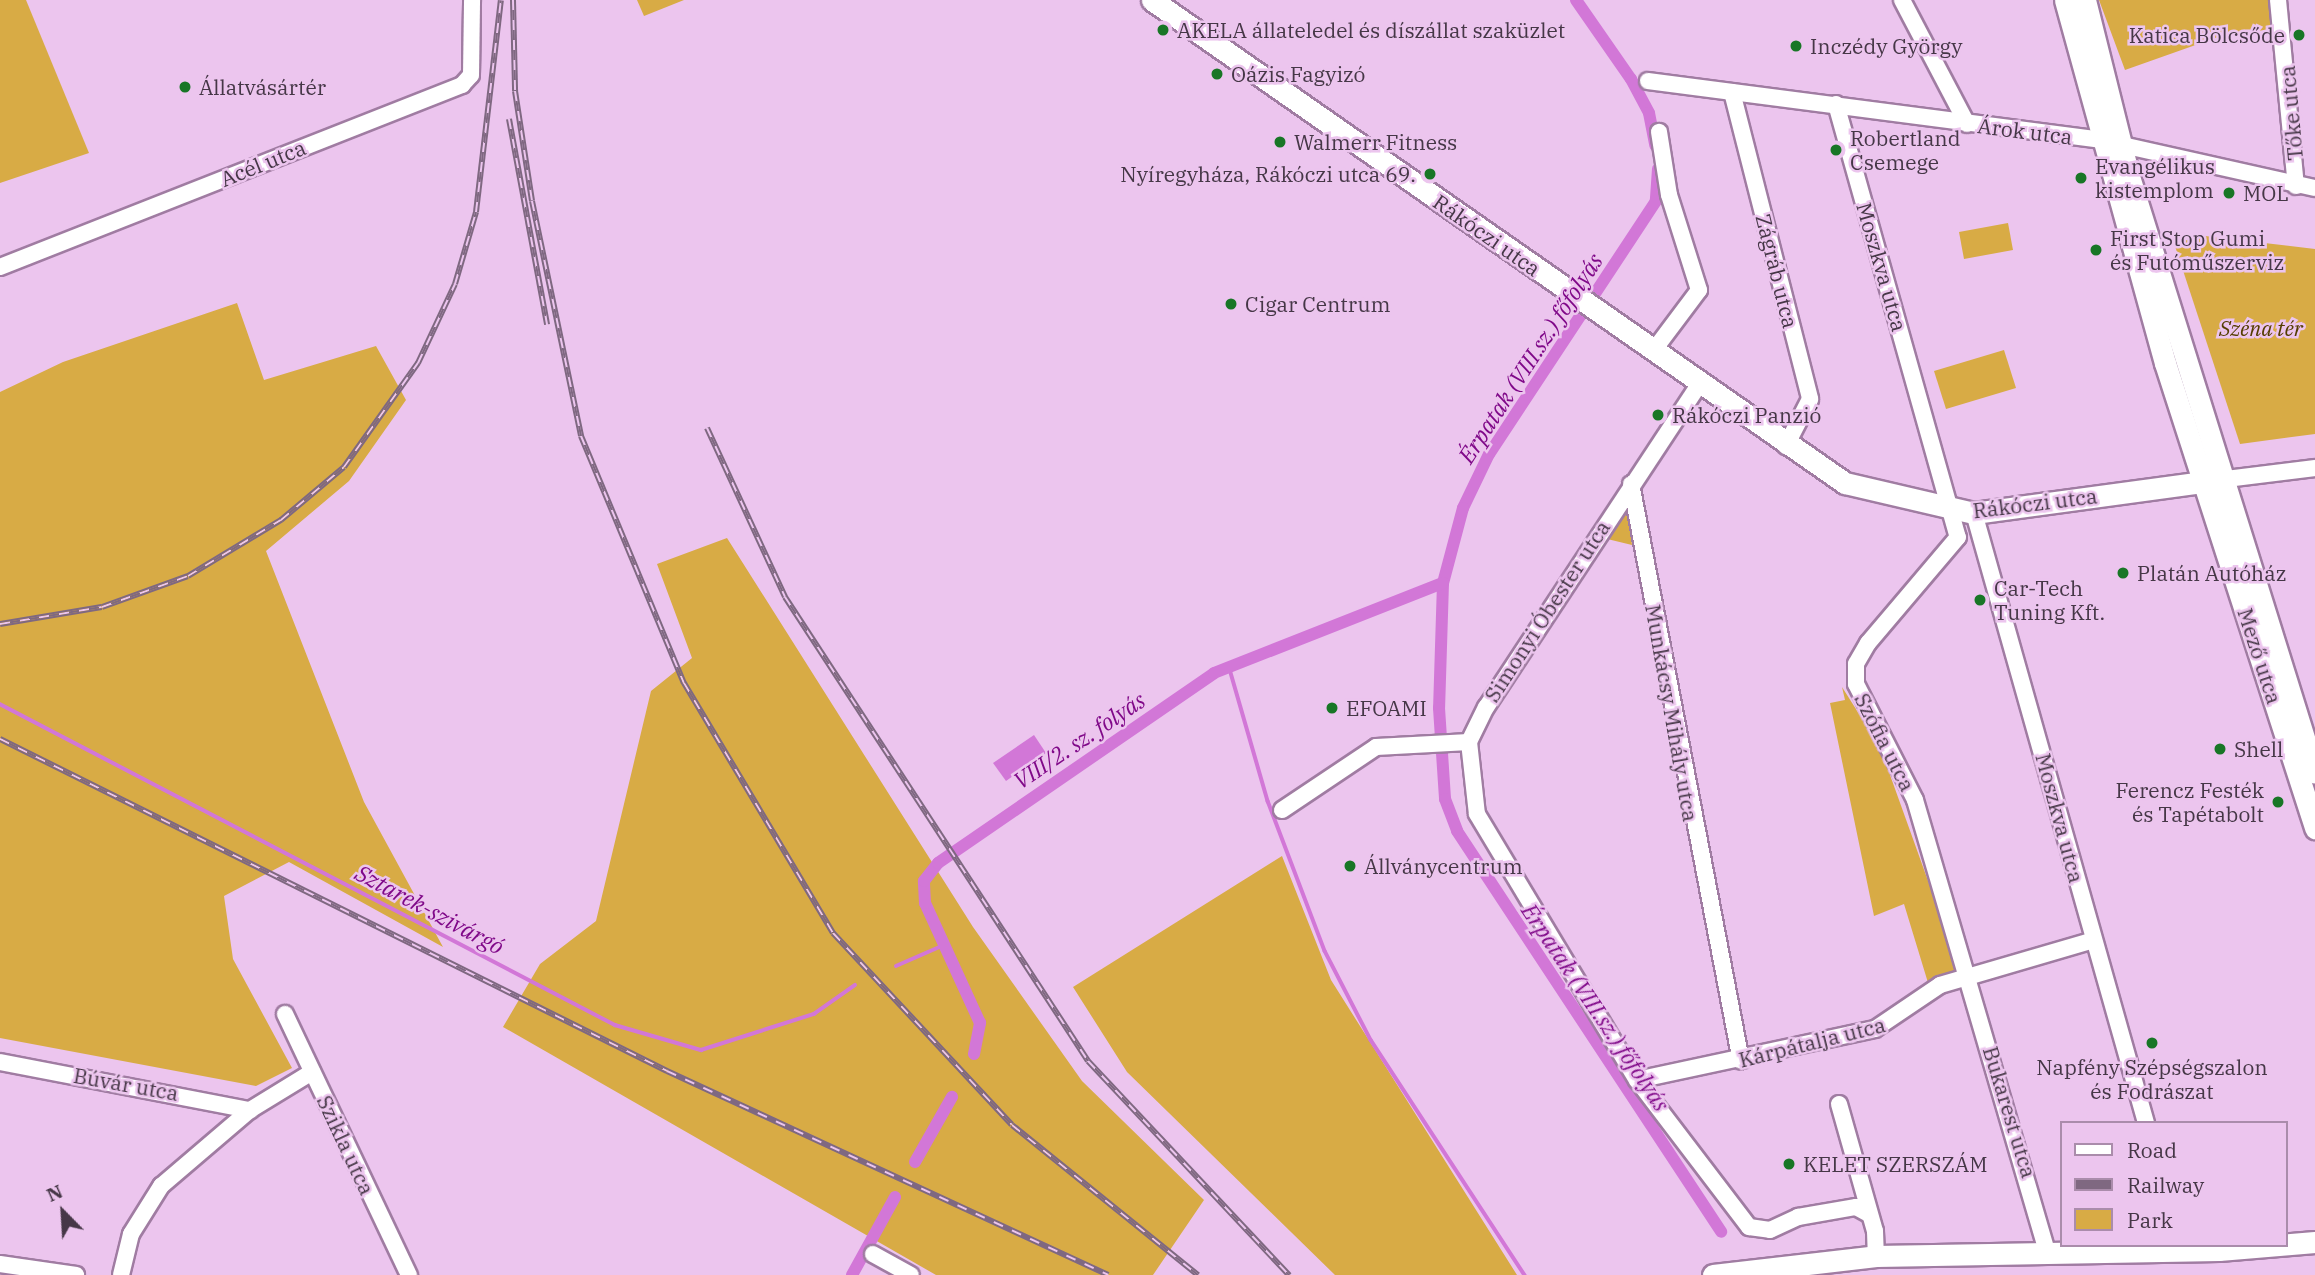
<!DOCTYPE html>
<html>
<head>
<meta charset="utf-8">
<style>
  body { margin:0 }
  #map { position:relative; width:2315px; height:1275px; overflow:hidden; background:#ecc5ee; font-family:"IBM Plex Serif",serif }
  div>[style] { position:absolute }
  .green>* { inset:0; background:#d8ab45 }
  .water>* { inset:0; background:#d277d7 }
  .stream>* { height:3.5px; margin:-1.75px; padding:0 1.75px; transform-origin:1.75px; border-radius:1.75px; background:#d277d7 }
  .canal>* { height:12px; margin:-6px; padding:0 6px; transform-origin:6px; border-radius:6px; background:#d277d7 }
  .roads { filter:drop-shadow(2px 0 #a07ca2) drop-shadow(-2px 0 #a07ca2) drop-shadow(0 2px #a07ca2) drop-shadow(0 -2px #a07ca2) }
  .minor>* { height:16px; margin:-8px; padding:0 8px; transform-origin:8px; border-radius:8px; background:#fff }
  .major>* { height:21px; margin:-10.5px; padding:0 10.5px; transform-origin:10.5px; border-radius:10.5px; background:#fff }
  .rail>* { height:6px; margin-top:-3px; transform-origin:0; background:repeating-linear-gradient(90deg,#ecc5ee 0 10px,#7f6881 0 20px); box-sizing:border-box; border-block:2px solid #7f6881 }
  .dots>* { width:19px; height:19px; translate:-50% -50%; box-sizing:border-box; border:4px solid #ecc5ee; border-radius:50% }
  span { translate:-50% -50%; white-space:nowrap; text-align:center; line-height:1.15; -webkit-text-stroke:5px #ecc5ee; paint-order:stroke }
  .poi-label { font-size:21px; color:#463747 }
  .left { translate:0 -50%; text-align:left }
  .right { translate:-100% -50%; text-align:right }
  .street-label { font-size:21px; color:#463747 }
  .park-label { font-size:21px; color:#543d00; font-style:italic }
  .water-label { font-size:23px; color:#800989; font-style:italic }
  .legend { position:absolute; left:2060px; top:1121px; width:228px; height:126px; box-sizing:border-box; background:#ecc5ee; border:2px solid #aa8cab; margin:0; padding:9px 12px; list-style:none; font-size:21px; color:#463747 }
  .legend li { display:flex; align-items:center; gap:14px; height:35px }
  .legend b { width:35px; border:2px solid #aa8cab }
  .north { position:absolute; left:28px; top:1177px; width:70px; height:70px; -webkit-text-stroke:5px #ecc5ee; paint-order:stroke; rotate:336deg; font-size:19px; font-weight:700; line-height:28px; text-align:center; color:#463747 }
  .north::after { content:''; display:block; margin:auto; width:24px; height:32px; background:#463747; clip-path:polygon(50% 0,100% 100%,50% 72%,0 100%) }
</style>
</head>
<body>
<div id="map">
  <div class="green">
    <i style="clip-path:polygon(0 0,26px 0,89px 153px,0 183px)"></i>
    <i style="clip-path:polygon(637px 0,684px 0,644px 16px)"></i>
    <i style="clip-path:polygon(2099px 0,2268px 0,2272px 29px,2221px 36px,2125px 70px)"></i>
    <i style="clip-path:polygon(2008px 223px,2013px 250px,1964px 259px,1959px 232px)"></i>
    <i style="clip-path:polygon(2205px 236px,2315px 249px,2315px 434px,2240px 444px,2174px 243px)"></i>
    <i style="clip-path:polygon(237px 303px,264px 380px,376px 346px,406px 400px,349px 481px,266px 551px,364px 802px,443px 947px,289px 862px,224px 896px,233px 959px,292px 1068px,256px 1086px,0 1038px,0 392px,63px 362px)"></i>
    <i style="clip-path:polygon(2004px 350px,2016px 388px,1946px 409px,1934px 371px)"></i>
    <i style="clip-path:polygon(1621px 511px,1629px 518px,1632px 545px,1599px 537px)"></i>
    <i style="clip-path:polygon(727px 538px,973px 927px,1082px 1081px,1204px 1200px,1153px 1275px,936px 1275px,503px 1027px,540px 964px,596px 921px,651px 691px,692px 658px,657px 564px)"></i>
    <i style="clip-path:polygon(1842px 687px,1880px 747px,1960px 970px,1929px 986px,1904px 904px,1874px 916px,1830px 703px,1845px 700px)"></i>
    <i style="clip-path:polygon(1282px 856px,1331px 980px,1517px 1275px,1335px 1275px,1127px 1072px,1073px 987px)"></i>
  </div>
  <div class="water">
    <i style="clip-path:polygon(1034px 735px,1046px 753px,1006px 781px,993px 763px)"></i>
  </div>
  <div class="stream">
    <i style="left:1229px;top:666px;width:141px;rotate:73.9deg"></i>
    <i style="left:1268px;top:801px;width:160px;rotate:69.2deg"></i>
    <i style="left:1325px;top:951px;width:100px;rotate:62.7deg"></i>
    <i style="left:1371px;top:1040px;width:281px;rotate:56.8deg"></i>
    <i style="left:0;top:704px;width:694px;rotate:27.56deg"></i>
    <i style="left:615px;top:1025px;width:90px;rotate:16.2deg"></i>
    <i style="left:701px;top:1050px;width:119px;rotate:-17.7deg"></i>
    <i style="left:814px;top:1014px;width:50px;rotate:-35.3deg"></i>
    <i style="left:896px;top:966px;width:52px;rotate:-23.6deg"></i>
  </div>
  <div class="canal">
    <i style="left:1576px;top:0;width:96px;rotate:55.2deg"></i>
    <i style="left:1631px;top:79px;width:38px;rotate:62deg"></i>
    <i style="left:1649px;top:113px;width:33px;rotate:79deg"></i>
    <i style="left:1658px;top:169px;width:32px;rotate:94deg"></i>
    <i style="left:1656px;top:201px;width:303px;rotate:123.4deg"></i>
    <i style="left:1489px;top:454px;width:60px;rotate:115.7deg"></i>
    <i style="left:1463px;top:508px;width:78px;rotate:104.9deg"></i>
    <i style="left:1443px;top:583px;width:125px;rotate:91.8deg"></i>
    <i style="left:1439px;top:708px;width:91px;rotate:86.2deg"></i>
    <i style="left:1445px;top:799px;width:34px;rotate:69deg"></i>
    <i style="left:1457px;top:831px;width:480px;rotate:56.6deg"></i>
    <i style="left:974px;top:1054px;width:32px;rotate:-79deg"></i>
    <i style="left:980px;top:1023px;width:132px;rotate:-114.6deg"></i>
    <i style="left:925px;top:903px;width:22px;rotate:-93deg"></i>
    <i style="left:924px;top:881px;width:23px;rotate:-52deg"></i>
    <i style="left:938px;top:863px;width:335px;rotate:-34.5deg"></i>
    <i style="left:1214px;top:673px;width:246px;rotate:-21.5deg"></i>
    <i style="left:915px;top:1162px;width:75px;rotate:-60.4deg"></i>
    <i style="left:852px;top:1275px;width:89px;rotate:-61.1deg"></i>
  </div>
  <div class="roads">
    <div class="minor">
      <i style="left:1902px;top:0;width:140px;rotate:62.3deg"></i>
      <i style="left:2278px;top:0;width:187px;rotate:84.5deg"></i>
      <i style="left:1648px;top:81px;width:456px;rotate:7.4deg"></i>
      <i style="left:2100px;top:140px;width:220px;rotate:12.6deg"></i>
      <i style="left:1732px;top:92px;width:317px;rotate:75.7deg"></i>
      <i style="left:1810px;top:399px;width:53px;rotate:117.1deg"></i>
      <i style="left:1836px;top:104px;width:450px;rotate:74.3deg"></i>
      <i style="left:1958px;top:537px;width:139px;rotate:130.3deg"></i>
      <i style="left:1868px;top:643px;width:24px;rotate:120deg"></i>
      <i style="left:1856px;top:664px;width:20px;rotate:90deg"></i>
      <i style="left:1856px;top:684px;width:130px;rotate:63deg"></i>
      <i style="left:1915px;top:800px;width:469px;rotate:73.7deg"></i>
      <i style="left:0;top:267px;width:497px;rotate:-21.5deg"></i>
      <i style="left:462px;top:85px;width:13px;rotate:-48deg"></i>
      <i style="left:471px;top:75px;width:75px;rotate:-89.2deg"></i>
      <i style="left:1654px;top:350px;width:75px;rotate:-53.1deg"></i>
      <i style="left:1699px;top:290px;width:100px;rotate:-107.5deg"></i>
      <i style="left:1669px;top:195px;width:64px;rotate:-99deg"></i>
      <i style="left:1700px;top:383px;width:388px;rotate:123.4deg"></i>
      <i style="left:1486px;top:707px;width:39px;rotate:116deg"></i>
      <i style="left:1469px;top:742px;width:72px;rotate:83.7deg"></i>
      <i style="left:1477px;top:814px;width:310px;rotate:59deg"></i>
      <i style="left:1637px;top:1080px;width:185px;rotate:52.7deg"></i>
      <i style="left:1749px;top:1227px;width:21px;rotate:8deg"></i>
      <i style="left:1770px;top:1230px;width:31px;rotate:-25deg"></i>
      <i style="left:1798px;top:1217px;width:59px;rotate:-9.8deg"></i>
      <i style="left:1856px;top:1207px;width:13px;rotate:29deg"></i>
      <i style="left:2226px;top:479px;width:90px;rotate:-7deg"></i>
      <i style="left:1631px;top:484px;width:587px;rotate:79.21deg"></i>
      <i style="left:1974px;top:513px;width:634px;rotate:74.25deg"></i>
      <i style="left:1282px;top:810px;width:113px;rotate:-33.8deg"></i>
      <i style="left:1376px;top:747px;width:93px;rotate:-3.1deg"></i>
      <i style="left:285px;top:1014px;width:289px;rotate:64.6deg"></i>
      <i style="left:0;top:1062px;width:255px;rotate:10.9deg"></i>
      <i style="left:1637px;top:1080px;width:243px;rotate:-12.1deg"></i>
      <i style="left:1875px;top:1029px;width:78px;rotate:-34.1deg"></i>
      <i style="left:1940px;top:985px;width:160px;rotate:-16.3deg"></i>
      <i style="left:1839px;top:1104px;width:132px;rotate:74.2deg"></i>
      <i style="left:1875px;top:1231px;width:25px;rotate:88deg"></i>
      <i style="left:873px;top:1254px;width:43px;rotate:28.9deg"></i>
      <i style="left:0;top:1264px;width:77px;rotate:8.2deg"></i>
      <i style="left:121px;top:1275px;width:42px;rotate:-76.3deg"></i>
      <i style="left:131px;top:1234px;width:57px;rotate:-58deg"></i>
      <i style="left:161px;top:1186px;width:117px;rotate:-40.5deg"></i>
      <i style="left:250px;top:1110px;width:73px;rotate:-31.5deg"></i>
    </div>
    <div class="major">
      <i style="left:1152px;top:0;width:845px;rotate:34.88deg"></i>
      <i style="left:1845px;top:483px;width:132px;rotate:13.1deg"></i>
      <i style="left:1974px;top:513px;width:254px;rotate:-7.7deg"></i>
      <i style="left:2065px;top:0;width:377px;rotate:74.6deg"></i>
      <i style="left:2165px;top:363px;width:489px;rotate:72.1deg"></i>
      <i style="left:2085px;top:0;width:178px;rotate:76deg"></i>
      <i style="left:2128px;top:173px;width:628px;rotate:72.69deg"></i>
      <i style="left:1713px;top:1275px;width:164px;rotate:-6.6deg"></i>
      <i style="left:1876px;top:1256px;width:343px;rotate:-1deg"></i>
      <i style="left:2219px;top:1250px;width:96px;rotate:-4.8deg"></i>
    </div>
  </div>
  <div class="rail">
    <i style="left:513px;top:0;width:91px;rotate:88.7deg"></i>
    <i style="left:515px;top:91px;width:111px;rotate:81.2deg"></i>
    <i style="left:532px;top:201px;width:240px;rotate:78.2deg"></i>
    <i style="left:581px;top:436px;width:268px;rotate:67.4deg"></i>
    <i style="left:684px;top:683px;width:291px;rotate:59.2deg"></i>
    <i style="left:833px;top:933px;width:262px;rotate:47deg"></i>
    <i style="left:1012px;top:1125px;width:239px;rotate:38.9deg"></i>
    <i style="left:509px;top:119px;width:209px;rotate:79.5deg"></i>
    <i style="left:707px;top:428px;width:186px;rotate:65.2deg"></i>
    <i style="left:785px;top:597px;width:554px;rotate:56.85deg"></i>
    <i style="left:1088px;top:1061px;width:294px;rotate:46.8deg"></i>
    <i style="left:0;top:624px;width:103px;rotate:-9.5deg"></i>
    <i style="left:102px;top:607px;width:91px;rotate:-19.8deg"></i>
    <i style="left:188px;top:576px;width:109px;rotate:-31.1deg"></i>
    <i style="left:281px;top:520px;width:82px;rotate:-40.1deg"></i>
    <i style="left:344px;top:467px;width:128px;rotate:-54.6deg"></i>
    <i style="left:418px;top:363px;width:87px;rotate:-64.9deg"></i>
    <i style="left:455px;top:284px;width:75px;rotate:-73.7deg"></i>
    <i style="left:476px;top:212px;width:213px;rotate:-83.3deg"></i>
    <i style="left:0;top:739px;width:745px;rotate:26.46deg"></i>
    <i style="left:667px;top:1071px;width:486px;rotate:24.8deg"></i>
  </div>
  <div class="dots">
    <i style="left:1163px;top:30px;background:#187626"></i>
    <i style="left:2299px;top:35px;background:#187626"></i>
    <i style="left:1796px;top:46px;background:#187626"></i>
    <i style="left:1217px;top:74px;background:#187626"></i>
    <i style="left:185px;top:87px;background:#187626"></i>
    <i style="left:1280px;top:142px;background:#187626"></i>
    <i style="left:1836px;top:150px;background:#187626"></i>
    <i style="left:1430px;top:174px;background:#187626"></i>
    <i style="left:2081px;top:178px;background:#187626"></i>
    <i style="left:2229px;top:193px;background:#187626"></i>
    <i style="left:2096px;top:250px;background:#187626"></i>
    <i style="left:1231px;top:304px;background:#187626"></i>
    <i style="left:1658px;top:415px;background:#187626"></i>
    <i style="left:2123px;top:573px;background:#187626"></i>
    <i style="left:1980px;top:600px;background:#187626"></i>
    <i style="left:1332px;top:708px;background:#187626"></i>
    <i style="left:2220px;top:749px;background:#187626"></i>
    <i style="left:2278px;top:802px;background:#187626"></i>
    <i style="left:1350px;top:866px;background:#187626"></i>
    <i style="left:2152px;top:1043px;background:#187626"></i>
    <i style="left:1789px;top:1164px;background:#187626"></i>
  </div>
  <div class="poi-label">
    <span class="left" style="left:1177px;top:30px">AKELA állateledel és díszállat szaküzlet</span>
    <span class="right" style="left:2285px;top:35px">Katica Bölcsőde</span>
    <span class="left" style="left:1810px;top:46px">Inczédy György</span>
    <span class="left" style="left:1231px;top:74px">Oázis Fagyizó</span>
    <span class="left" style="left:199px;top:87px">Állatvásártér</span>
    <span class="left" style="left:1850px;top:150px">Robertland<br>Csemege</span>
    <span class="left" style="left:1294px;top:142px">Walmerr Fitness</span>
    <span class="left" style="left:2095px;top:178px">Evangélikus<br>kistemplom</span>
    <span class="right" style="left:1416px;top:174px">Nyíregyháza, Rákóczi utca 69.</span>
    <span class="left" style="left:2243px;top:193px">MOL</span>
    <span class="left" style="left:2110px;top:250px">First Stop Gumi<br>és Futóműszerviz</span>
    <span class="left" style="left:1245px;top:304px">Cigar Centrum</span>
    <span class="left" style="left:1672px;top:415px">Rákóczi Panzió</span>
    <span class="left" style="left:2137px;top:573px">Platán Autóház</span>
    <span class="left" style="left:1994px;top:600px">Car-Tech<br>Tuning Kft.</span>
    <span class="left" style="left:1346px;top:708px">EFOAMI</span>
    <span class="left" style="left:2234px;top:749px">Shell</span>
    <span class="right" style="left:2264px;top:802px">Ferencz Festék<br>és Tapétabolt</span>
    <span class="left" style="left:1364px;top:866px">Állványcentrum</span>
    <span style="left:2152px;top:1079px">Napfény Szépségszalon<br>és Fodrászat</span>
    <span class="left" style="left:1803px;top:1164px">KELET SZERSZÁM</span>
  </div>
  <div class="street-label">
    <span style="left:2291px;top:113px;rotate:-95deg">Tőke utca</span>
    <span style="left:2025px;top:131px;rotate:7deg">Árok utca</span>
    <span style="left:263px;top:163px;rotate:-22deg">Acél utca</span>
    <span style="left:1487px;top:235px;rotate:35deg">Rákóczi utca</span>
    <span style="left:1882px;top:267px;rotate:74deg">Moszkva utca</span>
    <span style="left:1777px;top:271px;rotate:76deg">Zágráb utca</span>
    <span style="left:2035px;top:503px;rotate:-7deg">Rákóczi utca</span>
    <span style="left:1547px;top:611px;rotate:-57deg">Simonyi Óbester utca</span>
    <span style="left:2260px;top:656px;rotate:72deg">Mező utca</span>
    <span style="left:1672px;top:713px;rotate:80deg">Munkácsy Mihály utca</span>
    <span style="left:1885px;top:742px;rotate:63deg">Szófia utca</span>
    <span style="left:2060px;top:818px;rotate:75deg">Moszkva utca</span>
    <span style="left:1812px;top:1042px;rotate:-14deg">Kárpátalja utca</span>
    <span style="left:126px;top:1084px;rotate:10deg">Búvár utca</span>
    <span style="left:2010px;top:1112px;rotate:73deg">Bukarest utca</span>
    <span style="left:346px;top:1145px;rotate:65deg">Szikla utca</span>
  </div>
  <div class="park-label">
    <span style="left:2261px;top:328px">Széna tér</span>
  </div>
  <div class="water-label">
    <span style="left:1530px;top:358px;rotate:-57deg">Érpatak (VIII.sz.) főfolyás</span>
    <span style="left:1079px;top:740px;rotate:-34deg">VIII/2. sz. folyás</span>
    <span style="left:430px;top:909px;rotate:28deg">Sztarek-szivárgó</span>
    <span style="left:1596px;top:1007px;rotate:56deg">Érpatak (VIII.sz.) főfolyás</span>
  </div>
  <ul class="legend">
  <li><b style="height:9px;background:#fff"></b>Road</li>
  <li><b style="height:9px;background:#7f6881"></b>Railway</li>
  <li><b style="height:19px;background:#d8ab45"></b>Park</li>
  </ul>
  <div class="north">N</div>
</div>
</body>
</html>
